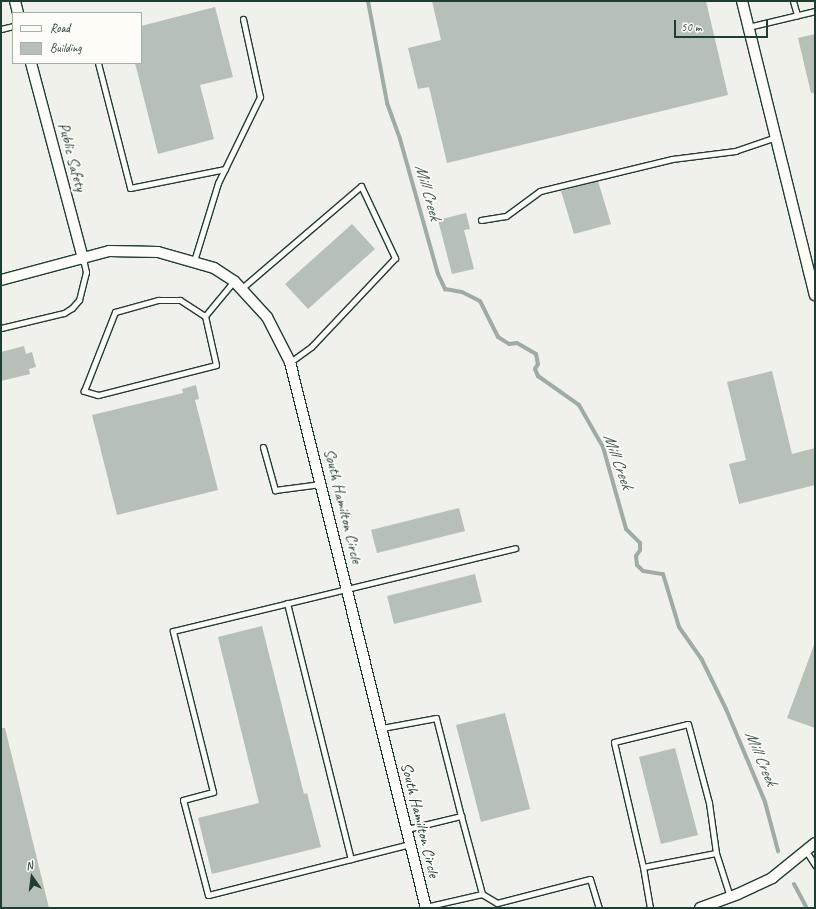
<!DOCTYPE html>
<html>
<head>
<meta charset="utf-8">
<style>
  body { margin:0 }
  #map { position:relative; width:816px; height:909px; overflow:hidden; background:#f0f1eb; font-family:Caveat,sans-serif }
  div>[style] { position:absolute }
  .stream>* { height:4px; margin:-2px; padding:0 2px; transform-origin:2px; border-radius:2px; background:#9faca4 }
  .building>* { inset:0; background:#b6bfb8 }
  .roads { filter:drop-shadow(1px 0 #1f3d34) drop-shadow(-1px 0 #1f3d34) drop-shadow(0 1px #1f3d34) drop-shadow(0 -1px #1f3d34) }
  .service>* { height:5px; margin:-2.5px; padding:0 2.5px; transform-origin:2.5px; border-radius:2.5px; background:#fdfcf7 }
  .minor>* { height:10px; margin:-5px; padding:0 5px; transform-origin:5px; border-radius:5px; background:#fdfcf7 }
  span { translate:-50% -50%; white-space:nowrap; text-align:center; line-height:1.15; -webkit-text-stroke:3.5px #fdfcf7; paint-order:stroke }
  .street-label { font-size:16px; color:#1f3d34 }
  .water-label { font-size:17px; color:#455e56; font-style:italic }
  .frame { position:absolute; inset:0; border:2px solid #1f3d34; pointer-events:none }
  .legend { position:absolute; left:12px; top:12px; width:130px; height:52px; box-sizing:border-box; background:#fdfcf7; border:1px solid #a4b0a9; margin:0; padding:5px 7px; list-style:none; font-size:12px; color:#1f3d34 }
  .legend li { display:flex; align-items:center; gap:8px; height:20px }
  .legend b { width:20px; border:1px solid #a4b0a9 }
  .north { position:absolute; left:12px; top:857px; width:40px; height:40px; -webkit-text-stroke:3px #fdfcf7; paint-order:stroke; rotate:346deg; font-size:11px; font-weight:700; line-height:16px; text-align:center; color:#1f3d34 }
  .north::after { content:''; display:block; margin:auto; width:14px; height:18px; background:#1f3d34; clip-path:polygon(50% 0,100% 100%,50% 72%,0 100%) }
  .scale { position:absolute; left:674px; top:20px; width:94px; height:18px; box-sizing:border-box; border:2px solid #1f3d34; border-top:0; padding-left:5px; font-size:12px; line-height:14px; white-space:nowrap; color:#1f3d34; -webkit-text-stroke:3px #fdfcf7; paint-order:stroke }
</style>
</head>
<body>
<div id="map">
  <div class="stream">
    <i style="left:368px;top:1px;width:104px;rotate:79.4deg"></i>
    <i style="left:387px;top:103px;width:38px;rotate:70deg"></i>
    <i style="left:400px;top:139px;width:140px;rotate:74.3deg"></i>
    <i style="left:438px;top:274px;width:17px;rotate:65deg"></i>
    <i style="left:445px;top:289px;width:17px;rotate:10deg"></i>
    <i style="left:462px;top:292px;width:20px;rotate:27deg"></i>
    <i style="left:480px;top:301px;width:40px;rotate:63.4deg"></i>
    <i style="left:498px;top:337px;width:13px;rotate:32deg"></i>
    <i style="left:509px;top:344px;width:8px;rotate:-7deg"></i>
    <i style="left:517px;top:343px;width:22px;rotate:30deg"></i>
    <i style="left:536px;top:354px;width:10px;rotate:79deg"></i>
    <i style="left:538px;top:364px;width:6px;rotate:121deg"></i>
    <i style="left:535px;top:369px;width:8px;rotate:67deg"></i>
    <i style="left:538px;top:376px;width:50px;rotate:35.3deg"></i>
    <i style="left:579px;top:405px;width:48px;rotate:60.3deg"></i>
    <i style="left:603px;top:447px;width:85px;rotate:74.3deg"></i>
    <i style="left:626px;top:529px;width:20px;rotate:45deg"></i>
    <i style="left:640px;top:543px;width:7px;rotate:90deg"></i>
    <i style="left:640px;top:550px;width:7px;rotate:124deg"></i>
    <i style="left:636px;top:556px;width:9px;rotate:84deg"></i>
    <i style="left:637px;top:565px;width:8px;rotate:45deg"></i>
    <i style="left:643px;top:571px;width:20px;rotate:9deg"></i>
    <i style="left:663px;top:574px;width:55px;rotate:73.2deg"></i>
    <i style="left:679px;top:627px;width:38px;rotate:55deg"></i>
    <i style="left:701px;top:658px;width:57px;rotate:63.9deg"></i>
    <i style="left:726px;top:709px;width:101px;rotate:67.2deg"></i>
    <i style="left:765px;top:802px;width:51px;rotate:75.1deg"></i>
    <i style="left:794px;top:884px;width:27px;rotate:62deg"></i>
  </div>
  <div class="building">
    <i style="clip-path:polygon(432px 1px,706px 1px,728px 95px,447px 163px,429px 87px,418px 89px,408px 48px,441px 40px)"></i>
    <i style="clip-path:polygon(215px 7px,233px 77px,200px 85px,214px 139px,158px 154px,135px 63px,141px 63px,141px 26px)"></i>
    <i style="clip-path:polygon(815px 34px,815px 93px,811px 93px,798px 38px)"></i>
    <i style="clip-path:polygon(598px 181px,611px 224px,574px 234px,561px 191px)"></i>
    <i style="clip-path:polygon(466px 213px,470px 229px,464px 230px,474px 269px,452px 274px,438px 220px)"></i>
    <i style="clip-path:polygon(352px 224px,375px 249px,308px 309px,285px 284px)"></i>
    <i style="clip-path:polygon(24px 346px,26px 354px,32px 352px,36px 367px,29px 369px,30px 374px,1px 381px,1px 352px)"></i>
    <i style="clip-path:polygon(772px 371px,792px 454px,815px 448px,815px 485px,739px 504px,729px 464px,746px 460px,727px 382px)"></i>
    <i style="clip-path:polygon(196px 385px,199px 399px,195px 400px,218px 490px,117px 515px,92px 415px,183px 393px,182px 389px)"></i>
    <i style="clip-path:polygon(459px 508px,465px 531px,377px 553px,371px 530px)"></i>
    <i style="clip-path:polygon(475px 574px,482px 602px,394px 624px,387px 596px)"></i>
    <i style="clip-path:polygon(262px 626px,304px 794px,307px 793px,321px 847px,212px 874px,198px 818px,259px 803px,218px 637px)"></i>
    <i style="clip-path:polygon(814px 645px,815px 645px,815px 728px,787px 718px)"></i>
    <i style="clip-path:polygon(505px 713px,530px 809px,481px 822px,456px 725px)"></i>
    <i style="clip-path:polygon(1px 728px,5px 728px,49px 908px,1px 908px)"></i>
    <i style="clip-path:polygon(675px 748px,698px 835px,661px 844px,639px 757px)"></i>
  </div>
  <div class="roads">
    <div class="service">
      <i style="left:793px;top:1px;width:15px;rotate:74deg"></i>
      <i style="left:748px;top:27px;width:69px;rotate:-13.4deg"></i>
      <i style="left:1px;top:29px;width:12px;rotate:-14deg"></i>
      <i style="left:98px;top:63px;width:129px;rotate:75.6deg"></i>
      <i style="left:130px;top:188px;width:97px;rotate:-11.3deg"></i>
      <i style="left:481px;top:220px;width:25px;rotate:-9deg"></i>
      <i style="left:506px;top:216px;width:42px;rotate:-36.3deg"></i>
      <i style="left:540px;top:191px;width:136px;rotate:-13.6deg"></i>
      <i style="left:672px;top:159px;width:64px;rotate:-7.2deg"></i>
      <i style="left:735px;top:151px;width:43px;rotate:-18.9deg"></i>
      <i style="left:194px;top:261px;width:82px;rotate:-72.9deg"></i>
      <i style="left:218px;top:183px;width:96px;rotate:-64deg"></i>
      <i style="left:260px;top:97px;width:80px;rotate:-102.3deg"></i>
      <i style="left:242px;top:288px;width:157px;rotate:-40.6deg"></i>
      <i style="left:361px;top:186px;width:80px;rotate:64.7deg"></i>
      <i style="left:395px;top:258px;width:122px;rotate:133.3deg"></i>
      <i style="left:311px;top:347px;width:26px;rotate:144deg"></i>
      <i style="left:205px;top:316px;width:50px;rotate:77.3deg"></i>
      <i style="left:216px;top:365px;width:122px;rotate:165.7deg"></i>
      <i style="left:98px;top:395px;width:15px;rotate:-164deg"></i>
      <i style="left:84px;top:391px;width:85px;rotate:-68.6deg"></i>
      <i style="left:115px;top:312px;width:45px;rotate:-15.6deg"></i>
      <i style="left:158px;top:300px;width:22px"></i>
      <i style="left:180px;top:300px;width:30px;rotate:33deg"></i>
      <i style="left:205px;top:316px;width:45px;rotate:-50.4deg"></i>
      <i style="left:1px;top:328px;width:65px;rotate:-13.4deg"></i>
      <i style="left:64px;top:313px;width:9px;rotate:-32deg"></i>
      <i style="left:72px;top:308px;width:11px;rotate:-49deg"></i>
      <i style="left:79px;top:300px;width:29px;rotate:-76deg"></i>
      <i style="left:86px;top:272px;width:13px;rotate:-103deg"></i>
      <i style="left:263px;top:447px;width:45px;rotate:74.4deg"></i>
      <i style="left:275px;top:490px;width:46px;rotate:-7.4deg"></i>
      <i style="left:287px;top:603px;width:264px;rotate:76deg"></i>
      <i style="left:382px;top:728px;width:55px;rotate:-10.5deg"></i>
      <i style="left:436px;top:718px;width:101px;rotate:75.7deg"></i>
      <i style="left:407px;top:829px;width:56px;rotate:-13.5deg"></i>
      <i style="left:461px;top:816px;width:81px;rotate:74.9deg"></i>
      <i style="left:482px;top:894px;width:58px;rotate:167.2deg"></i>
      <i style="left:410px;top:844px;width:208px;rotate:165.8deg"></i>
      <i style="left:208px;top:895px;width:98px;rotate:-104.7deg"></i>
      <i style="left:183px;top:800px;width:31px;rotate:-15deg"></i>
      <i style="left:213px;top:792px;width:166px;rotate:-104deg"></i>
      <i style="left:173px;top:631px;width:352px;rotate:-13.6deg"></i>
      <i style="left:806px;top:851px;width:17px;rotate:57deg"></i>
      <i style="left:643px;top:867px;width:128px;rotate:-103.1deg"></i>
      <i style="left:614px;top:742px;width:76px;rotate:-13.7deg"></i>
      <i style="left:688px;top:724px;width:82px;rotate:75.1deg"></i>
      <i style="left:709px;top:803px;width:50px;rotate:82deg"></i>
      <i style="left:482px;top:894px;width:17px;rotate:31deg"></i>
      <i style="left:497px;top:903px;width:96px;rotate:-14.5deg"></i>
      <i style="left:590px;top:879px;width:30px;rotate:73deg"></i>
      <i style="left:650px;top:908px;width:42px;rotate:-99.7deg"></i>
      <i style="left:643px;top:867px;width:74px;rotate:-10.9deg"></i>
      <i style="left:716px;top:853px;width:46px;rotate:72.3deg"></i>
    </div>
    <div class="minor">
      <i style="left:15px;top:1px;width:12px;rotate:76deg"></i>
      <i style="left:742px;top:1px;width:303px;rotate:76.1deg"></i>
      <i style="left:31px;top:63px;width:203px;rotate:75.1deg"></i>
      <i style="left:1px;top:280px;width:112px;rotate:-15deg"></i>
      <i style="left:109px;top:251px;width:49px;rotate:1.2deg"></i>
      <i style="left:158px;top:252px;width:58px;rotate:15.9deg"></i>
      <i style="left:214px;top:268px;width:24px;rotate:33deg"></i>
      <i style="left:234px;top:281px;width:49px;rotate:47.5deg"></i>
      <i style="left:267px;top:317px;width:51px;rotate:62.9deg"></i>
      <i style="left:290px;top:362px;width:563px;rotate:76.01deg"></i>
      <i style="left:700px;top:908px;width:40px;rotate:-20.2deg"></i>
      <i style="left:738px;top:894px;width:38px;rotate:-25deg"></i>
      <i style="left:772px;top:878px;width:55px;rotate:-39.1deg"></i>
    </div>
  </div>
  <div class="street-label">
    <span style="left:72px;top:157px;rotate:75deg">Public Safety</span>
    <span style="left:343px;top:506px;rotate:76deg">South Hamilton Circle</span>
    <span style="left:420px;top:820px;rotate:76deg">South Hamilton Circle</span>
  </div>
  <div class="water-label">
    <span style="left:428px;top:192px;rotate:74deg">Mill Creek</span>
    <span style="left:618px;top:461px;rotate:70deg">Mill Creek</span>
    <span style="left:761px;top:758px;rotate:67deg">Mill Creek</span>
  </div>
  <div class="frame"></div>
  <ul class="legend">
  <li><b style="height:5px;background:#fdfcf7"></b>Road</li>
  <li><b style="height:11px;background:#b6bfb8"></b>Building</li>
  </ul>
  <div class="north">N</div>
  <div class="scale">50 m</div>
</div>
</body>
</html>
